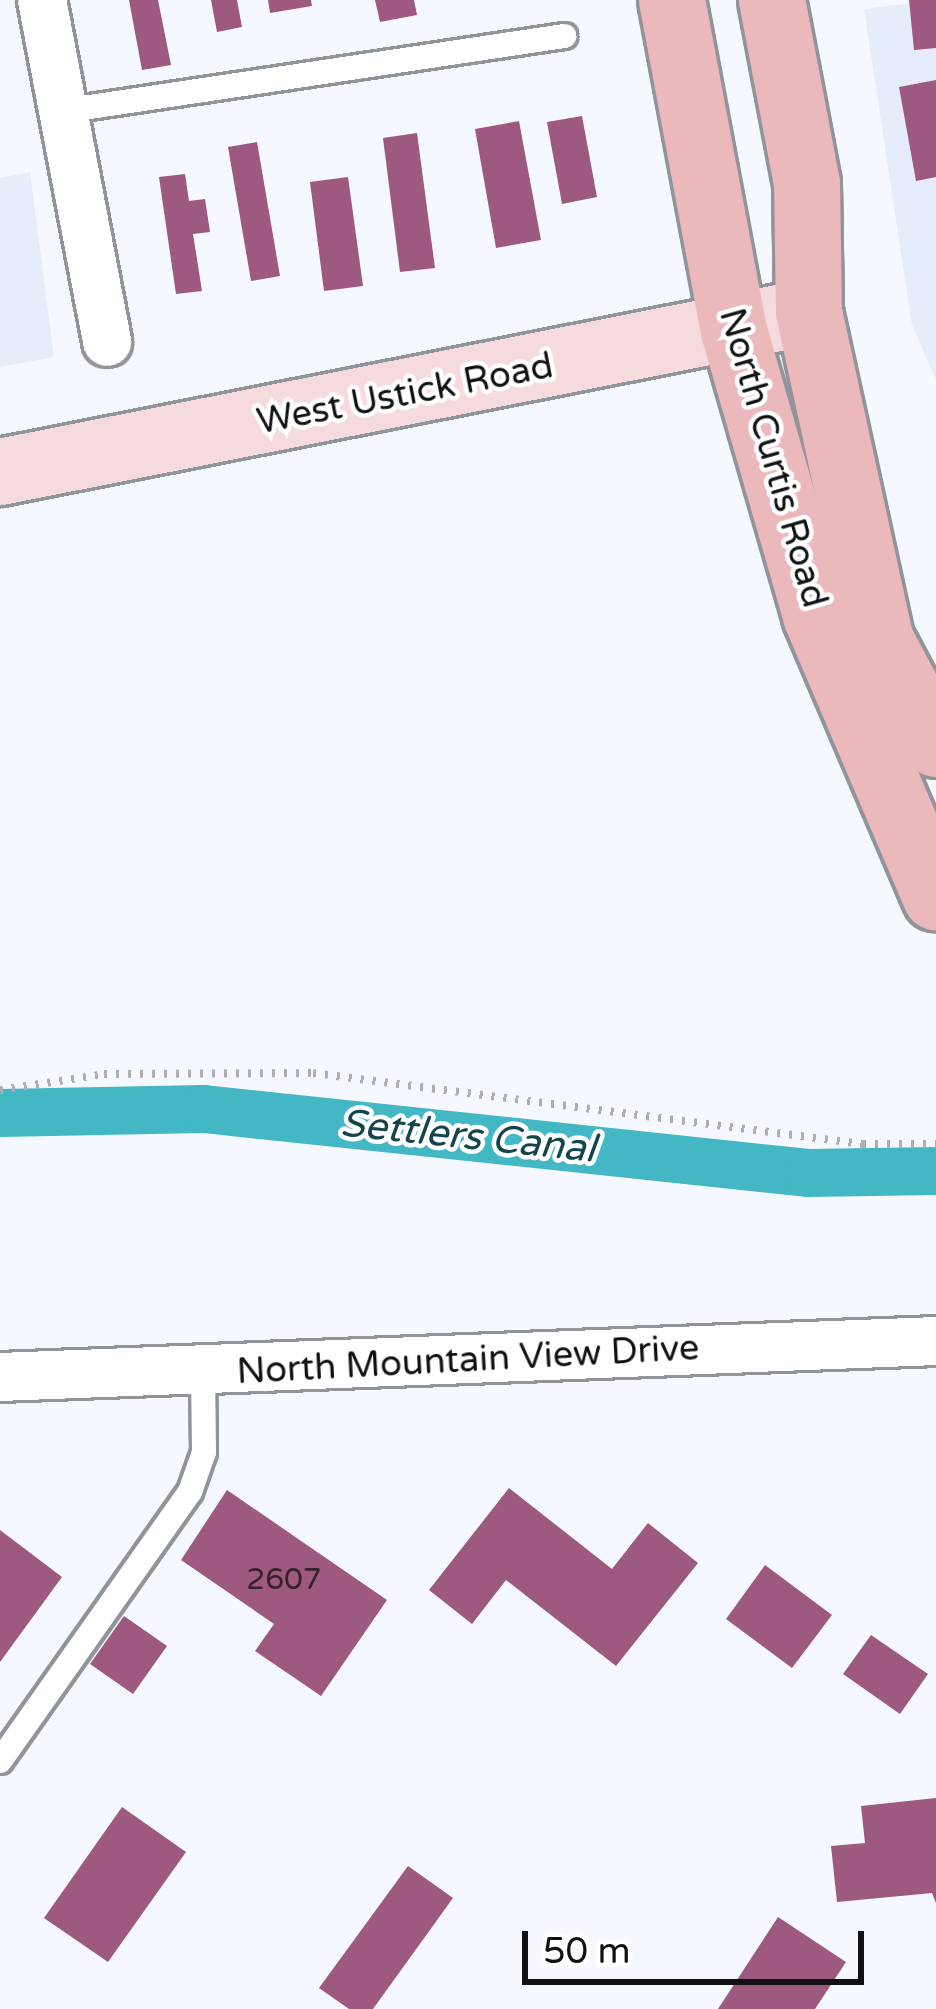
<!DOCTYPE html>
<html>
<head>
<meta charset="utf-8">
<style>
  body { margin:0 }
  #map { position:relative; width:936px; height:2009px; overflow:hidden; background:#f5f8fe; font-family:"Varela Round",sans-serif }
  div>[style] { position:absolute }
  .built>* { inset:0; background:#e6edf9 }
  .canal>* { height:48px; margin:-24px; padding:0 24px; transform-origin:24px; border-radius:24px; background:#43b7c3 }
  .building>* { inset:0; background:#9e597f }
  .path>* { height:8px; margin-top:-4px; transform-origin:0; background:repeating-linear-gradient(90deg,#adafb3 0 3px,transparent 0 12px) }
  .roads { filter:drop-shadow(3px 0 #919499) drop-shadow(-3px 0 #919499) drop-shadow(0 3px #919499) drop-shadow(0 -3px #919499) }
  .lane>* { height:24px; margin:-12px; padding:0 12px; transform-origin:12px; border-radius:12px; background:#fff }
  .street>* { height:48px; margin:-24px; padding:0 24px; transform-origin:24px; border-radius:24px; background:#fff }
  .secondary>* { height:66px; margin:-33px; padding:0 33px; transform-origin:33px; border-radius:33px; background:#f5dbde }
  .primary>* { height:66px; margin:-33px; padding:0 33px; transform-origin:33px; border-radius:33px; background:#ebb8bc }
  span { translate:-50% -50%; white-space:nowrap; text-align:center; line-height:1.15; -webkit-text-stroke:9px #fff; paint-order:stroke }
  .number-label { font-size:30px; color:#34232d }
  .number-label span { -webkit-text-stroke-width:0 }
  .street-label { font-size:36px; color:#101112 }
  .water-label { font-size:39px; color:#13464c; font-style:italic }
  .scale { position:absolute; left:522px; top:1931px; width:342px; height:54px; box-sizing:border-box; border:6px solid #101112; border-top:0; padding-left:15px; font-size:36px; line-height:42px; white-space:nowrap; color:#101112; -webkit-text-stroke:9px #fff; paint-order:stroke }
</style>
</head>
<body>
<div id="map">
  <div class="built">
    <i style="clip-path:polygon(936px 0,936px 380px,912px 325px,864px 9px)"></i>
    <i style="clip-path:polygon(30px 172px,54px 357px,0 367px,0 178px)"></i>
  </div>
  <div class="canal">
    <i style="left:0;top:1113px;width:204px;rotate:-1.1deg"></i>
    <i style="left:204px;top:1109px;width:607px;rotate:6.05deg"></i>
    <i style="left:808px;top:1173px;width:128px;rotate:-0.9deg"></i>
  </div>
  <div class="building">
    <i style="clip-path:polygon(129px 0,158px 0,171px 65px,142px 70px)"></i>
    <i style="clip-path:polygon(211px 0,237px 0,242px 27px,217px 32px)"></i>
    <i style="clip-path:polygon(268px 0,311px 0,312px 6px,270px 13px)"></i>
    <i style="clip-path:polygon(375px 0,414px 0,417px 15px,380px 22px)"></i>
    <i style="clip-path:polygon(909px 0,936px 0,936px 48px,914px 50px)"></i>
    <i style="clip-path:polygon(936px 80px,936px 177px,916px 181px,899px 87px)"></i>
    <i style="clip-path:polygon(582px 116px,597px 197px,562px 204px,547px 122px)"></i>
    <i style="clip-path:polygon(519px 121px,541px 240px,496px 248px,475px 129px)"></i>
    <i style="clip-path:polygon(417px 133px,435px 268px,400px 272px,383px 138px)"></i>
    <i style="clip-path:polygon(257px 142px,280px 276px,251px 281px,228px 147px)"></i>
    <i style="clip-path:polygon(185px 174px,189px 201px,205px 199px,210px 232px,193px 234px,202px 291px,176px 294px,159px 177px)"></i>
    <i style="clip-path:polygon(348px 177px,363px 286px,324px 291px,310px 182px)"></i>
    <i style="clip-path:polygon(509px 1488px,612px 1569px,648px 1523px,698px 1563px,616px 1666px,506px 1580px,472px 1624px,429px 1590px)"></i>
    <i style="clip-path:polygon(227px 1490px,387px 1600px,321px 1696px,255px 1651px,274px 1624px,181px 1560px)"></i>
    <i style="clip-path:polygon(0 1530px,62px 1577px,0 1662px)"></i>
    <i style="clip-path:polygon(765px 1565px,832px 1615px,792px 1668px,726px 1619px)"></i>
    <i style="clip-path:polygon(124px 1616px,167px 1646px,133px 1694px,90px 1664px)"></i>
    <i style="clip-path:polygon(871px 1635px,928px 1674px,900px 1714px,843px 1674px)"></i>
    <i style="clip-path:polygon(936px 1798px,936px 1903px,932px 1893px,837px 1902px,831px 1846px,865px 1843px,861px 1806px)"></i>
    <i style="clip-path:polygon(122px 1807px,186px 1852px,108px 1962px,44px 1918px)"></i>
    <i style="clip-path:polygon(408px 1866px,453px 1898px,373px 2009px,349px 2009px,319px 1988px)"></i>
    <i style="clip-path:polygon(778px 1917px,846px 1962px,815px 2009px,718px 2009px)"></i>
  </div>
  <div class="path">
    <i style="left:0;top:1090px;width:105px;rotate:-8.7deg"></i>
    <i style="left:104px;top:1074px;width:209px;rotate:-0.3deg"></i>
    <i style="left:313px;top:1073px;width:555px;rotate:7.36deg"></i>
    <i style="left:863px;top:1144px;width:73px"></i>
  </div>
  <div class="roads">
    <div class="lane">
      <i style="left:63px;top:111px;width:507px;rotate:-8.51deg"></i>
      <i style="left:0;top:1761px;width:329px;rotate:-54.8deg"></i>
      <i style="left:190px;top:1492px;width:42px;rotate:-70.7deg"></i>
      <i style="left:204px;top:1452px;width:79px;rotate:-90.7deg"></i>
    </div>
    <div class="street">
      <i style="left:42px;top:0;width:348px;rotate:79.2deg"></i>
      <i style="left:0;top:1377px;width:937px;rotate:-2.2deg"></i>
    </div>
    <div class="secondary">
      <i style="left:0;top:472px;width:825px;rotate:-11.19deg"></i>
    </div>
    <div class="primary">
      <i style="left:672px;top:0;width:337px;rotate:79.4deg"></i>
      <i style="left:734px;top:331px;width:297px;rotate:73.9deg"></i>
      <i style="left:816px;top:616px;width:306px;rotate:66.9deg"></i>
      <i style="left:772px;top:0;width:187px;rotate:79.2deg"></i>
      <i style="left:807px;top:184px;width:128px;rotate:89.1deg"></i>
      <i style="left:809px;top:312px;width:335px;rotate:77.7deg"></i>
      <i style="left:880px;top:639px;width:119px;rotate:61.9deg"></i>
    </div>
  </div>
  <div class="number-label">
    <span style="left:284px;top:1580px">2607</span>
  </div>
  <div class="street-label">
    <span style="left:405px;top:394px;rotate:-11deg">West Ustick Road</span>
    <span style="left:773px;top:458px;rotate:74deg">North Curtis Road</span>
    <span style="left:468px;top:1360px;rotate:-3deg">North Mountain View Drive</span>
  </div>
  <div class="water-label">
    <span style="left:468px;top:1137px;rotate:6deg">Settlers Canal</span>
  </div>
  <div class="scale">50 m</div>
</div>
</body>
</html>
